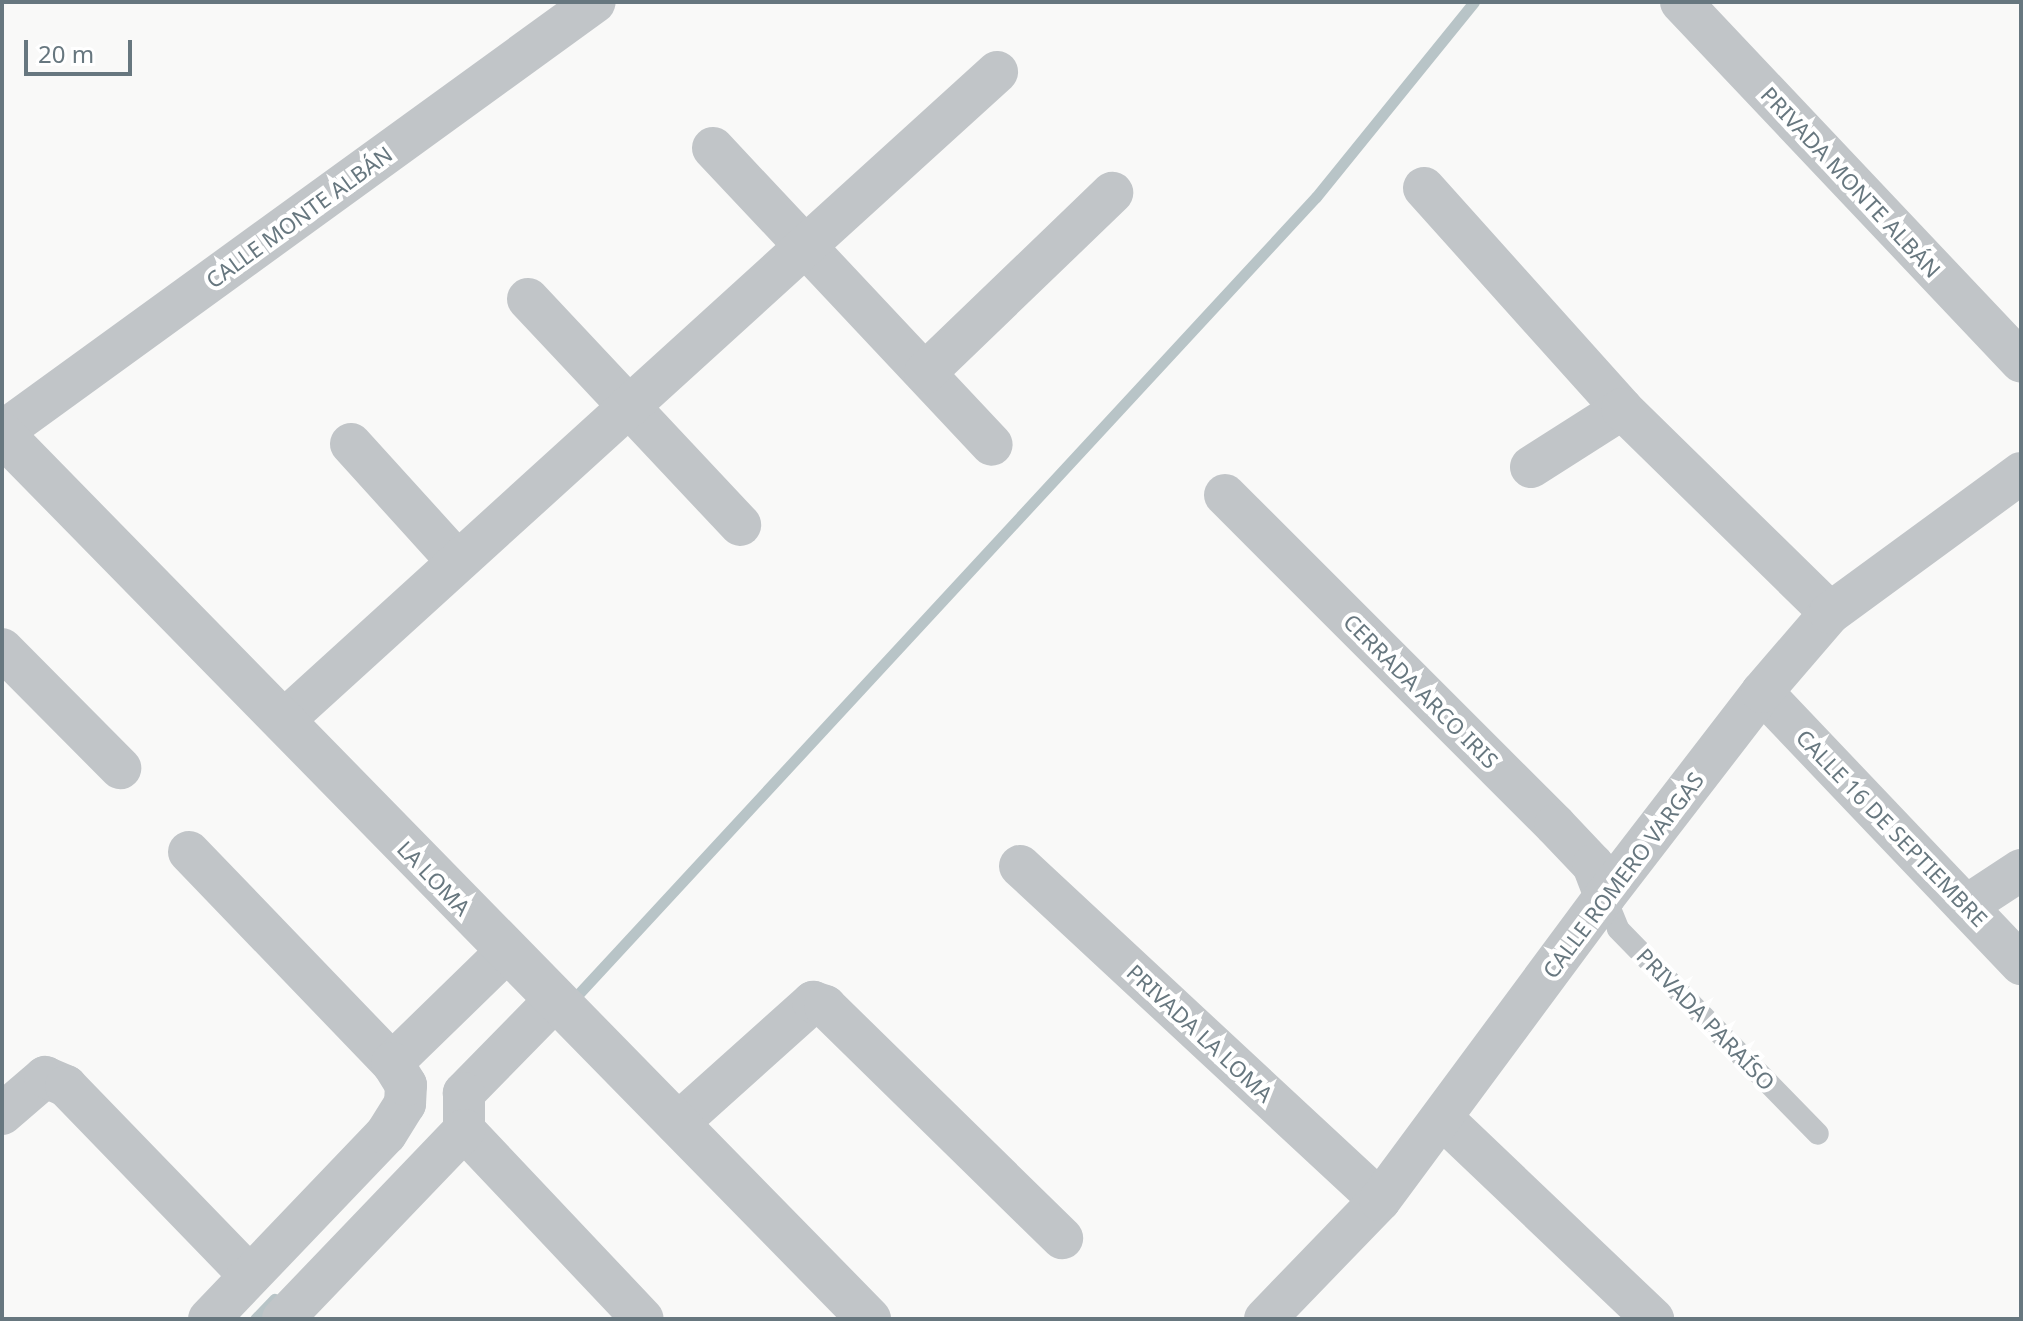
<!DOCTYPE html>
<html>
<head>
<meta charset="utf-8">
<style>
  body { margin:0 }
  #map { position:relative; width:2023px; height:1321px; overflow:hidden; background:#f9f9f8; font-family:"Noto Sans",sans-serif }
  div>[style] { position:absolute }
  .stream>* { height:11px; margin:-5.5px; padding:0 5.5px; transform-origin:5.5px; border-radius:5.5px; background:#b8c4c7 }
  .service>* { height:22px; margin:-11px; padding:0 11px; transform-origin:11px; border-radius:11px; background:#c1c5c8 }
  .minor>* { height:42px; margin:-21px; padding:0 21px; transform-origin:21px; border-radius:21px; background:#c1c5c8 }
  .tertiary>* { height:44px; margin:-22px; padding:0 22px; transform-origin:22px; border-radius:22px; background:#c1c5c8 }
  span { translate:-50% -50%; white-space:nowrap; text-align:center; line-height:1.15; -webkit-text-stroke:8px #fff; paint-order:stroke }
  .street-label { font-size:22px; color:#67777f }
  .frame { position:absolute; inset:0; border:4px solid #67777f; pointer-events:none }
  .scale { position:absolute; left:24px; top:40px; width:108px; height:36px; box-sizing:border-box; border:4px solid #67777f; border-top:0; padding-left:10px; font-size:24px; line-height:28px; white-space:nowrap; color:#67777f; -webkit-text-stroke:6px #fff; paint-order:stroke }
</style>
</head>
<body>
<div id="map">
  <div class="stream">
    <i style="left:571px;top:1002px;width:1097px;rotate:-47.22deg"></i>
    <i style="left:1316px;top:197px;width:251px;rotate:-51deg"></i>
    <i style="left:255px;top:1319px;width:28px;rotate:-46deg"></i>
  </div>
  <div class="service">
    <i style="left:1605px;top:896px;width:35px;rotate:68deg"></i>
    <i style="left:1618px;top:929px;width:286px;rotate:45.7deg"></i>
  </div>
  <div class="minor">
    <i style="left:1681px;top:2px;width:495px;rotate:46.6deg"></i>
    <i style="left:713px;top:148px;width:407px;rotate:46.8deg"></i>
    <i style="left:1424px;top:188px;width:297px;rotate:48.1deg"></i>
    <i style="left:528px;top:299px;width:310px;rotate:46.8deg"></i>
    <i style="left:925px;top:373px;width:260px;rotate:-43.9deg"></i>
    <i style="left:2px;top:432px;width:732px;rotate:-35.95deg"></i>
    <i style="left:351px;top:444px;width:158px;rotate:47.8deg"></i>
    <i style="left:1531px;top:467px;width:108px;rotate:-32.5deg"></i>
    <i style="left:1622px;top:409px;width:291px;rotate:44.4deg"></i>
    <i style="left:1225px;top:495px;width:467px;rotate:45deg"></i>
    <i style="left:1555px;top:825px;width:55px;rotate:46.5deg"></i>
    <i style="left:1593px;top:865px;width:33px;rotate:69deg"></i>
    <i style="left:2px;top:649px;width:168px;rotate:45.2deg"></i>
    <i style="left:1762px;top:692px;width:376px;rotate:46.4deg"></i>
    <i style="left:283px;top:721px;width:965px;rotate:-42.27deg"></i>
    <i style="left:189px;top:852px;width:293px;rotate:46.1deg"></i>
    <i style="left:392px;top:1063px;width:159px;rotate:-44.2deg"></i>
    <i style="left:1020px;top:866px;width:491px;rotate:42.9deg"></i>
    <i style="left:1966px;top:906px;width:66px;rotate:-33.2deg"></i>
    <i style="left:556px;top:999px;width:132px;rotate:134.4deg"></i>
    <i style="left:464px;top:1093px;width:37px;rotate:90deg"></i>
    <i style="left:464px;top:1130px;width:260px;rotate:46.6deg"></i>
    <i style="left:2px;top:1114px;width:57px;rotate:-40.7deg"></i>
    <i style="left:45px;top:1077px;width:23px;rotate:23deg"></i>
    <i style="left:66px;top:1086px;width:264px;rotate:45.9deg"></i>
    <i style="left:1444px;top:1120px;width:289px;rotate:43.6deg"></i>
    <i style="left:677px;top:1124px;width:183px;rotate:-41.9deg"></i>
    <i style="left:813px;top:1002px;width:13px;rotate:18deg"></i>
    <i style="left:825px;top:1006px;width:332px;rotate:44.4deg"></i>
    <i style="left:209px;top:1319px;width:256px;rotate:-46.3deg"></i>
    <i style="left:386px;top:1134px;width:36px;rotate:-58deg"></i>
    <i style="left:405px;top:1104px;width:19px;rotate:-87deg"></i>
    <i style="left:406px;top:1085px;width:26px;rotate:-122deg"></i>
    <i style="left:283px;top:1319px;width:262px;rotate:-46.2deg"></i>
    <i style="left:1265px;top:1319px;width:165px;rotate:-46deg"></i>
    <i style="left:1380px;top:1200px;width:378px;rotate:-53.5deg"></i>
    <i style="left:1605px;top:896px;width:257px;rotate:-52.4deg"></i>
    <i style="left:1762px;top:692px;width:104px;rotate:-49.3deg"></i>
    <i style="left:1830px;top:613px;width:237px;rotate:-36.2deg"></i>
  </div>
  <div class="tertiary">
    <i style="left:2px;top:434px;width:1239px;rotate:45.59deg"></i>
  </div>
  <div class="street-label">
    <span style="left:1851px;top:182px;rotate:47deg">PRIVADA MONTE ALBÁN</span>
    <span style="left:299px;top:217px;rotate:-36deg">CALLE MONTE ALBÁN</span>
    <span style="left:1421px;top:691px;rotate:45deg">CERRADA ARCO IRIS</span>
    <span style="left:1892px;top:828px;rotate:46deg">CALLE 16 DE SEPTIEMBRE</span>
    <span style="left:1623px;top:875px;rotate:-53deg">CALLE ROMERO VARGAS</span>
    <span style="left:434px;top:878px;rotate:46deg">LA LOMA</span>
    <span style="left:1706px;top:1019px;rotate:46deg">PRIVADA PARAÍSO</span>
    <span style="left:1200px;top:1033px;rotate:43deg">PRIVADA LA LOMA</span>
  </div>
  <div class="frame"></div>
  <div class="scale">20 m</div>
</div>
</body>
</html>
